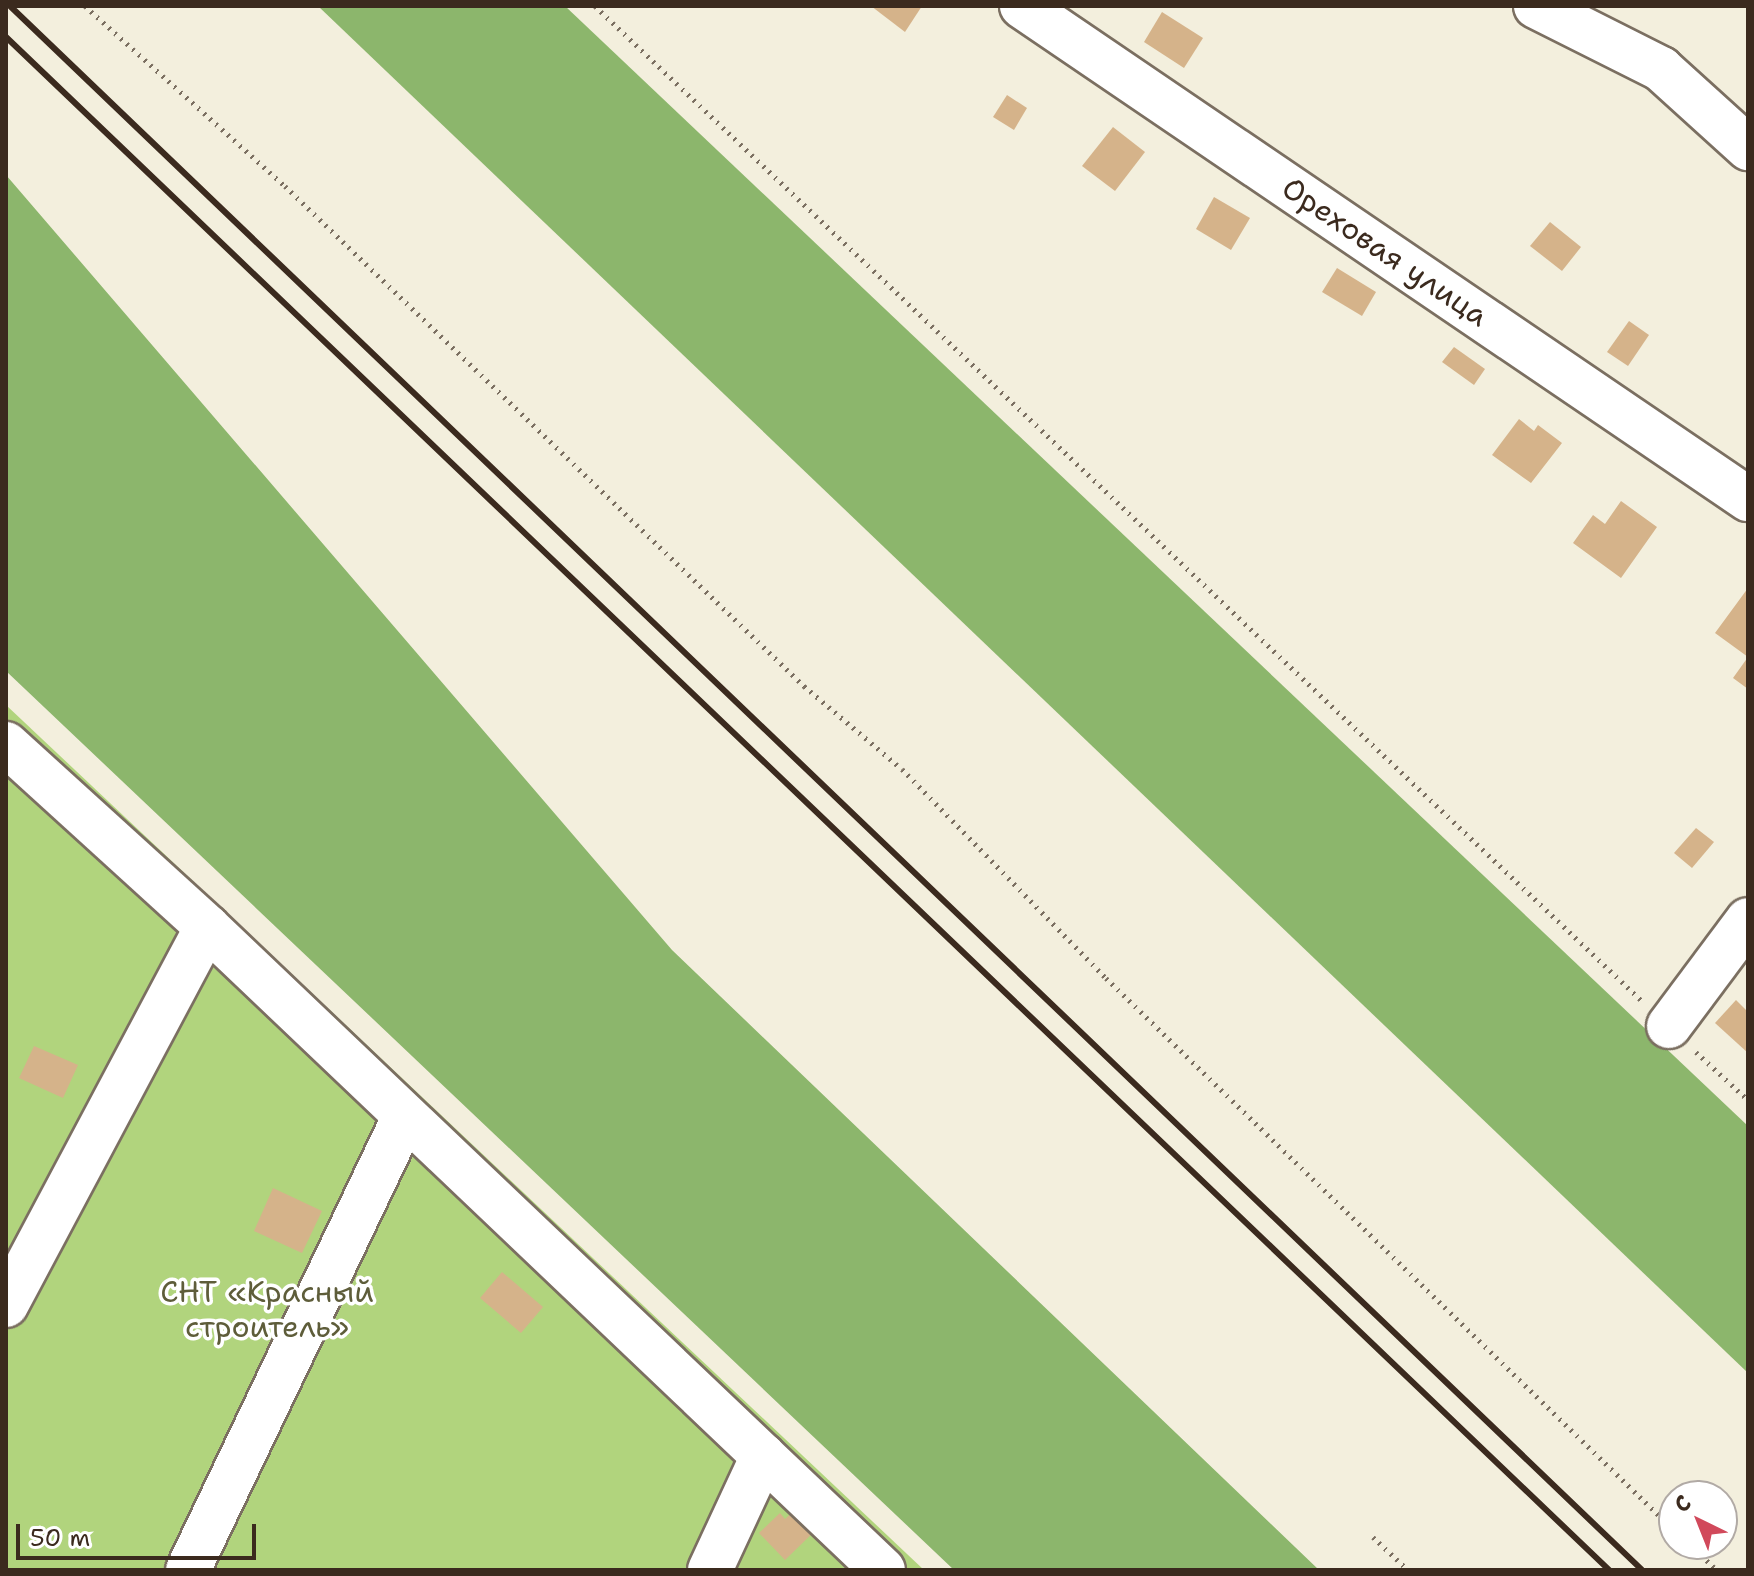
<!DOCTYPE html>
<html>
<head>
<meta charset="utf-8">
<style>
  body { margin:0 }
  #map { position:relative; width:1754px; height:1576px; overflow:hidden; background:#f3efdd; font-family:"Shantell Sans",sans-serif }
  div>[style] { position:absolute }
  .green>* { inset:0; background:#b1d47d }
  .forest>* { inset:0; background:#8cb66c }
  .building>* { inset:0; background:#d5b38a }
  .path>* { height:5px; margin-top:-2.5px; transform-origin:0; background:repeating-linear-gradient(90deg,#7b6f61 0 2px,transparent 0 8px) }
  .roads { filter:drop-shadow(2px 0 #7b6f61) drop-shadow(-2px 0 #7b6f61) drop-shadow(0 2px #7b6f61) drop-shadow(0 -2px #7b6f61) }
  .minor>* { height:44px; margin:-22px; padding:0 22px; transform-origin:22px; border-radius:22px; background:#fff }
  .rail>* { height:6px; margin:-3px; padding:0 3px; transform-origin:3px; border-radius:3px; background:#3b2a1e }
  span { translate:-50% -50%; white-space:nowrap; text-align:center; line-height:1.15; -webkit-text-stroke:7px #fff; paint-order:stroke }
  .street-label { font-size:30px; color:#3b2a1e }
  .park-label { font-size:30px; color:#5e5d3a }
  .frame { position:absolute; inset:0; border:8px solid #3b2a1e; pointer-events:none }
  .north { position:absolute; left:1658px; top:1480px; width:80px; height:80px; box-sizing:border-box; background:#fff; border:2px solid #b1aaa5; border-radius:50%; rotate:317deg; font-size:22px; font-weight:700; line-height:32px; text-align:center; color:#3b2a1e }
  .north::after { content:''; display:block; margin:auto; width:28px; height:36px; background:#d1495b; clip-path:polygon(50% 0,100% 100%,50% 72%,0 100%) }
  .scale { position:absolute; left:16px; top:1524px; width:240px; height:36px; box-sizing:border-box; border:4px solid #3b2a1e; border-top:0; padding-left:10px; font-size:24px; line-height:28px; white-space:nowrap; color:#3b2a1e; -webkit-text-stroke:6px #fff; paint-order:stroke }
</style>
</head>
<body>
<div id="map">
  <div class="green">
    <i style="clip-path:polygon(6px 705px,924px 1570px,6px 1570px)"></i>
  </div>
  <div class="forest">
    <i style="clip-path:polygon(318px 6px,565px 6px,1748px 1126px,1748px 1373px)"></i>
    <i style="clip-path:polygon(6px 175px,672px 950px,1319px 1570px,954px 1570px,6px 671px)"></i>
  </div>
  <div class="building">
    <i style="clip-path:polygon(871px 6px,922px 6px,905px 32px)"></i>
    <i style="clip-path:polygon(1162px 12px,1203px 38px,1184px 68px,1144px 42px)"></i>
    <i style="clip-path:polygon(1007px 95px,1027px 108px,1014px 130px,993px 117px)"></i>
    <i style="clip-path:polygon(1113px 127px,1145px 152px,1115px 191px,1082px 166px)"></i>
    <i style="clip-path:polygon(1214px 197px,1250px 218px,1231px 250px,1196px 229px)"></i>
    <i style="clip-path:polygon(1550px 222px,1581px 247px,1562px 271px,1530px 246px)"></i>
    <i style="clip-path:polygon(1337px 268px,1376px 292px,1362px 316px,1322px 292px)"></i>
    <i style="clip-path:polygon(1629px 321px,1649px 335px,1628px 366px,1607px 352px)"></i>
    <i style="clip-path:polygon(1454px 347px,1485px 369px,1474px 385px,1442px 362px)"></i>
    <i style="clip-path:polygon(1519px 419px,1534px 431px,1538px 425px,1562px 443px,1531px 483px,1492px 455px)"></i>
    <i style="clip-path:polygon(1621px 501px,1657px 527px,1621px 578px,1573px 543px,1593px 515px,1605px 524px)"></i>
    <i style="clip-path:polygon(1748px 588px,1748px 689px,1733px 678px,1748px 657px,1715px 633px)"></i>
    <i style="clip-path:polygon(1696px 828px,1714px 842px,1692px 868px,1674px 853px)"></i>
    <i style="clip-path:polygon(1736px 1000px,1748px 1012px,1748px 1053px,1715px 1023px)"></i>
    <i style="clip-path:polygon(34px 1046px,78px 1065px,63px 1098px,19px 1078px)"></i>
    <i style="clip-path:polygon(273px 1188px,322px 1211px,302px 1253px,254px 1231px)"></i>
    <i style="clip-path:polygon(502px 1272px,543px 1307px,521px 1333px,480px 1298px)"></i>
    <i style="clip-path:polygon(798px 1507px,818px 1528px,785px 1560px,759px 1533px,780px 1513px,785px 1519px)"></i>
  </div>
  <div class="path">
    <i style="left:85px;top:6px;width:269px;rotate:42deg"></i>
    <i style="left:285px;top:186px;width:721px;rotate:43.93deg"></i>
    <i style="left:804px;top:686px;width:128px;rotate:40.3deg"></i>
    <i style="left:902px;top:769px;width:292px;rotate:45.7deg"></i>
    <i style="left:1106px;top:978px;width:792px;rotate:44.18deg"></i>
    <i style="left:595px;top:6px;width:1444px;rotate:43.54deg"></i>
    <i style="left:1696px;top:1052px;width:71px;rotate:42.7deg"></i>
    <i style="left:1373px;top:1537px;width:48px;rotate:43.3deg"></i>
    <i style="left:1689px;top:1544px;width:38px;rotate:43deg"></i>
  </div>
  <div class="roads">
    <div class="minor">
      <i style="left:1022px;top:6px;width:878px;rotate:34.18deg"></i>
      <i style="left:1536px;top:6px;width:140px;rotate:26.7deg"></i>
      <i style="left:1661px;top:69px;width:118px;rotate:42.2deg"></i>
      <i style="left:6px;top:744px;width:272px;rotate:42.3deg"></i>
      <i style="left:207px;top:927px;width:933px;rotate:43.57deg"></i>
      <i style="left:1669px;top:1026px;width:132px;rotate:-53.3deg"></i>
      <i style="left:6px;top:1305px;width:428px;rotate:-62deg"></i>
      <i style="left:188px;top:1570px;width:501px;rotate:-64.46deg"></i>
      <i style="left:710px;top:1570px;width:126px;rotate:-65.1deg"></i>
    </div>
  </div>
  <div class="rail">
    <i style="left:10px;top:6px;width:2260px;rotate:43.78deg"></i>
    <i style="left:6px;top:37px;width:2218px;rotate:43.72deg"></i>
  </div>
  <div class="street-label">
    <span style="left:1385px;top:252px;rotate:34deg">Ореховая улица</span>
  </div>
  <div class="park-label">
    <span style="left:267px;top:1309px">СНТ «Красный<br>строитель»</span>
  </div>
  <div class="frame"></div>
  <div class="north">С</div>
  <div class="scale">50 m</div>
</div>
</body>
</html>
